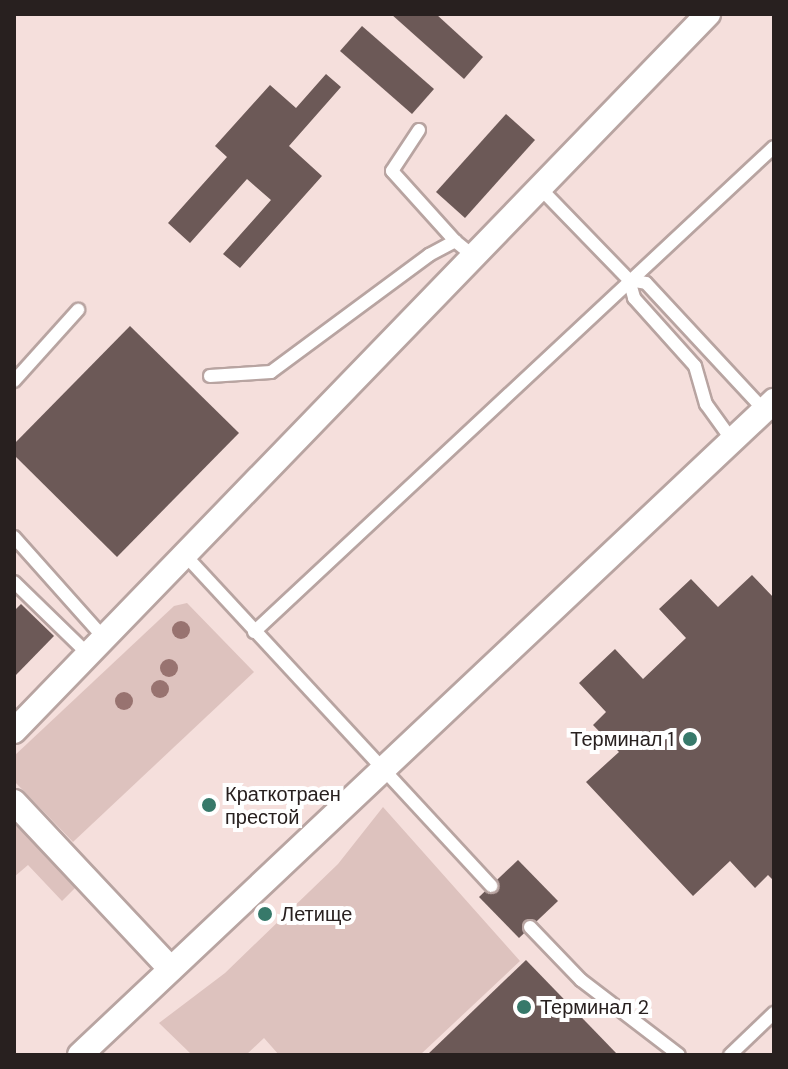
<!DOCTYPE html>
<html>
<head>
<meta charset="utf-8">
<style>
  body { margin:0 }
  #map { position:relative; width:788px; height:1069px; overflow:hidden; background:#f5dfdc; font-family:"DM Sans",sans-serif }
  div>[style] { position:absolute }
  .green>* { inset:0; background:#ddc2be }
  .building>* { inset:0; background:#6c5957 }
  .roads { filter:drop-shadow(2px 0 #b8a4a1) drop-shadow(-2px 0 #b8a4a1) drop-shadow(0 2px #b8a4a1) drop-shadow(0 -2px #b8a4a1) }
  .service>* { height:12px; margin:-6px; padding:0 6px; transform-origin:6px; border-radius:6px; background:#fff }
  .minor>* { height:24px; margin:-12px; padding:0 12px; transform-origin:12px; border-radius:12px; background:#fff }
  .trees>* { width:18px; height:18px; margin:-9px; border-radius:50%; background:#987370 }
  .dots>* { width:22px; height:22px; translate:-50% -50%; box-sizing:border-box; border:4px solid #fff; border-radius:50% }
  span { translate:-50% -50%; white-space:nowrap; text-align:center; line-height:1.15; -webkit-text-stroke:8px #fff; paint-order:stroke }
  .poi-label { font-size:20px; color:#28201f }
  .right { translate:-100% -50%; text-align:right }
  .left { translate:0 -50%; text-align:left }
  .frame { position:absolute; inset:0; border:16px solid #28201f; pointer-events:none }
</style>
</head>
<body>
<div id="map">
  <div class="green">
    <i style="clip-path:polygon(187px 603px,254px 672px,73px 842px,14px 781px,14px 756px,174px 606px)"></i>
    <i style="clip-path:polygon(383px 807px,520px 961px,420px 1055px,279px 1055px,264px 1038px,246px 1055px,192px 1055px,159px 1023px,225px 973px,338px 864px)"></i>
    <i style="clip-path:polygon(14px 821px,77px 886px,62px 901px,28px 865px,14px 877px)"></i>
  </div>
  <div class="building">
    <i style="clip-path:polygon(391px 14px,436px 14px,483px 57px,464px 79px)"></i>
    <i style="clip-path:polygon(362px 26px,434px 89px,412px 114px,340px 51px)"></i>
    <i style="clip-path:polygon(326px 74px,341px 87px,289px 146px,322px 176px,240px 268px,223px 254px,271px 200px,247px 179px,190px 243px,168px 223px,227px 157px,215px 146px,270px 85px,296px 108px)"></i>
    <i style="clip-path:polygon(506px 114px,535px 140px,465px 218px,436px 192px)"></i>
    <i style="clip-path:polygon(130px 326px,239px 433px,117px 557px,14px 455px,14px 444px)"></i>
    <i style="clip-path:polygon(752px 575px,774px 598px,774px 881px,768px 875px,755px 888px,730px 861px,693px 896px,586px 782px,619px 752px,593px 725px,606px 712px,579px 683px,615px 649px,643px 679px,686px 638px,659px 609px,691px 579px,718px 607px)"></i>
    <i style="clip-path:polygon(21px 604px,54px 636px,14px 677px,14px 611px)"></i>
    <i style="clip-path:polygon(518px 860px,558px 901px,519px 938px,479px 897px)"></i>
    <i style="clip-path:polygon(526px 960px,618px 1055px,427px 1055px)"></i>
  </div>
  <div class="roads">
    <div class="service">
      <i style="left:419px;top:130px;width:49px;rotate:123.4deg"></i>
      <i style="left:392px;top:171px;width:94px;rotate:48deg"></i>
      <i style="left:539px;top:187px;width:129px;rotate:45.9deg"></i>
      <i style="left:629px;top:280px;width:19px;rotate:74deg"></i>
      <i style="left:634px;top:298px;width:91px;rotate:48.1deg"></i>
      <i style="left:695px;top:366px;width:40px;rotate:74deg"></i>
      <i style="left:706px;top:404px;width:44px;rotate:54.2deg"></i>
      <i style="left:629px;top:280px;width:17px;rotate:10deg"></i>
      <i style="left:646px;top:283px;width:173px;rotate:47.1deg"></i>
      <i style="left:210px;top:376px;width:61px;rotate:-3.8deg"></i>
      <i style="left:271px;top:372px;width:197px;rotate:-36.5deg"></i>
      <i style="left:429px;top:255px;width:30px;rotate:-28deg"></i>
      <i style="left:455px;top:241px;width:22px;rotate:39deg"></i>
      <i style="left:14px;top:381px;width:96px;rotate:-48deg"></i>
      <i style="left:14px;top:537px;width:137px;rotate:48.3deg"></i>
      <i style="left:185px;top:555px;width:451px;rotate:47.2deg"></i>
      <i style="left:14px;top:582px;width:105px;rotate:44.2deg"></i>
      <i style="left:254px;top:632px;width:711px;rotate:-43.01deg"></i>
      <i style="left:530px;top:927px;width:74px;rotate:46.1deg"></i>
      <i style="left:581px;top:980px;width:123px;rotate:37.4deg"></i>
      <i style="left:730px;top:1055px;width:61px;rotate:-43.7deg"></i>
    </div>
    <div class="minor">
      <i style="left:14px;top:731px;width:998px;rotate:-45.93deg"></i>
      <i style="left:14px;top:802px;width:229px;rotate:46.8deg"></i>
      <i style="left:80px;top:1055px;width:954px;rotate:-43.3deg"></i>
    </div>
  </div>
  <div class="trees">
    <i style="left:181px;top:630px"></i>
    <i style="left:169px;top:668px"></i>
    <i style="left:160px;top:689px"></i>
    <i style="left:124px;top:701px"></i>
  </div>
  <div class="dots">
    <i style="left:690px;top:739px;background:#37796a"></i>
    <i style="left:209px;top:805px;background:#37796a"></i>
    <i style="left:265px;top:914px;background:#37796a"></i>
    <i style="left:524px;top:1007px;background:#37796a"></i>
  </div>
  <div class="poi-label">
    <span class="right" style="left:674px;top:739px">Терминал 1</span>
    <span class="left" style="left:225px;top:806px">Краткотраен<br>престой</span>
    <span class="left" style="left:281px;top:914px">Летище</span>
    <span class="left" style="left:540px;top:1007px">Терминал 2</span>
  </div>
  <div class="frame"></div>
</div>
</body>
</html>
